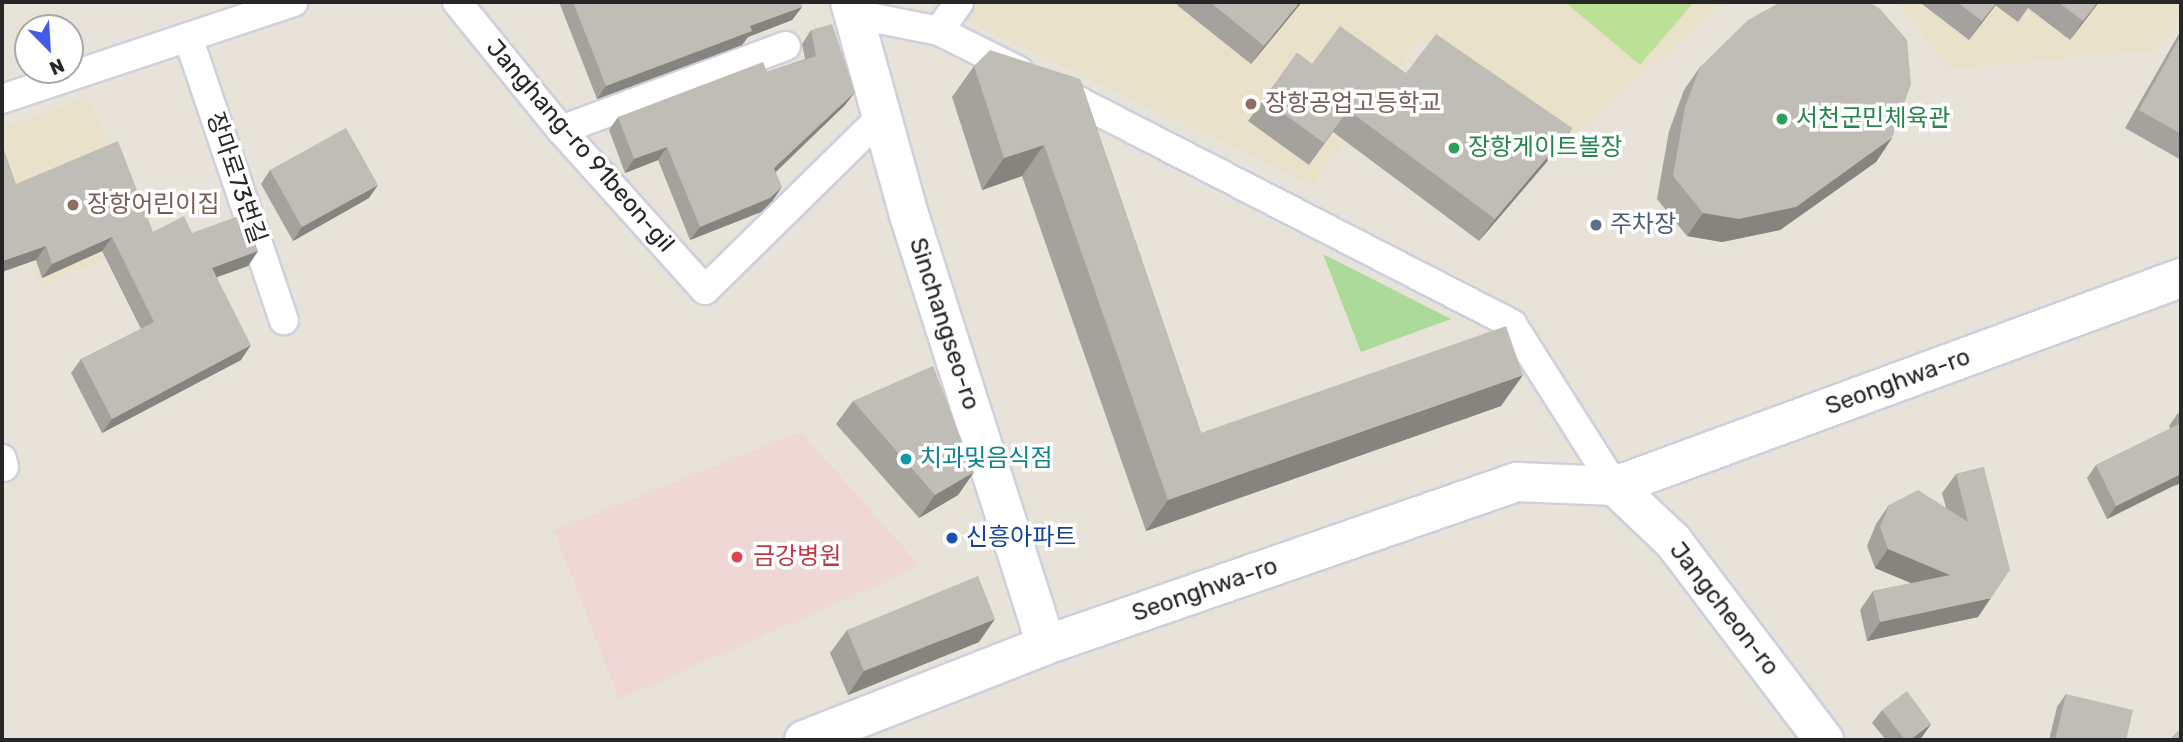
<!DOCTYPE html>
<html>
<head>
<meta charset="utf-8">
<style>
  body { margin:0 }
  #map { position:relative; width:2183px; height:742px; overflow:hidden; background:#e8e3d9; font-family:Rubik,"Noto Sans KR",sans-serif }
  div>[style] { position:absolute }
  .education>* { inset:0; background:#e9e1c9 }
  .medical>* { inset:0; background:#efd7d6 }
  .green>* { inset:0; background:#abda9a }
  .pitch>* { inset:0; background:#bce196 }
  .roads { filter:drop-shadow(2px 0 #cfd0de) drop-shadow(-2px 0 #cfd0de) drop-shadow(0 2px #cfd0de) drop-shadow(0 -2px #cfd0de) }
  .street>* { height:28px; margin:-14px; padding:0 14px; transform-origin:14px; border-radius:14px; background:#fff }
  .secondary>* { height:38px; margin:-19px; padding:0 19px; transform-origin:19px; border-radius:19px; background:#fff }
  .wall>* { inset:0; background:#a5a29d }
  .shaded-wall>* { inset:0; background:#86847f }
  .building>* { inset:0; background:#c0bcb6 }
  .dots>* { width:19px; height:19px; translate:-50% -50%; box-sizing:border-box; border:4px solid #fff; border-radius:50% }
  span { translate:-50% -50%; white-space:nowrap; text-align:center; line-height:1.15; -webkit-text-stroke:7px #fff; paint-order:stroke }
  .education-label { font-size:24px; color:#785e54 }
  .left { translate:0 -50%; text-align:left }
  .leisure-label { font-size:24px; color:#27864d }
  .street-label { font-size:24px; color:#262626 }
  .service-label { font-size:24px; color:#4e5e75 }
  .culture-label { font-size:24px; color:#0d838f }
  .transit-label { font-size:24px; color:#164399 }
  .health-label { font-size:24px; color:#be3a42 }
  .frame { position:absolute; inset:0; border:4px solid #262626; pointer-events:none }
  .north { position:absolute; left:14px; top:14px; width:70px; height:70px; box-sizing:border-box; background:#fff; border:2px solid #a8a8a8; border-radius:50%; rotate:156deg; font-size:19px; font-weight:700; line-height:28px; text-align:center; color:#262626 }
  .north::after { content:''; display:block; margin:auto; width:24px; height:32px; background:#4759e7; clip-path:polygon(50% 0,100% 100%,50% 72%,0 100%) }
</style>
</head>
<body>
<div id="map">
  <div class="education">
    <i style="clip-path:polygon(927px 2px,1724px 2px,1574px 135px,1419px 39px,1313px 185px)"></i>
    <i style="clip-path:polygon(1899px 2px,2181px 2px,2181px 13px,2156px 50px,1948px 69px)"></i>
    <i style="clip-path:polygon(88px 96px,147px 239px,40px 287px,2px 170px,2px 129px)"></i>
  </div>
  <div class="medical">
    <i style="clip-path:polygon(801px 432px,920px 566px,619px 699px,554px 531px)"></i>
  </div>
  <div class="green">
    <i style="clip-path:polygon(1323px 254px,1451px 319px,1361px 352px)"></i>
  </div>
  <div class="pitch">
    <i style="clip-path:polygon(1565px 2px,1694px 2px,1640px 65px)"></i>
  </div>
  <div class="roads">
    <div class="street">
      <i style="left:457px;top:2px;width:165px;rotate:50.9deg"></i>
      <i style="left:561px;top:130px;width:215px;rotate:48deg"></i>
      <i style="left:705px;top:290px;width:252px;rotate:-44.5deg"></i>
      <i style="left:854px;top:14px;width:87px;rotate:11.3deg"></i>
      <i style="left:939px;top:31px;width:89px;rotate:26.6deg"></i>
      <i style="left:939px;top:31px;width:35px;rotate:-55deg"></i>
      <i style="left:188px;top:37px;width:299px;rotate:71.3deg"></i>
      <i style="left:1055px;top:89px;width:514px;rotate:27.21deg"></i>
      <i style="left:1512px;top:324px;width:192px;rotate:57.6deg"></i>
      <i style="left:2px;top:99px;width:307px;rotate:-18.4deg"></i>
      <i style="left:561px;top:130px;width:240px;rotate:-20.5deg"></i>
      <i style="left:2px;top:459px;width:8px;rotate:76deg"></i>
    </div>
    <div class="secondary">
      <i style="left:850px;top:2px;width:224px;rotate:74.5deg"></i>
      <i style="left:910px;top:218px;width:448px;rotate:72.3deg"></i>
      <i style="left:1615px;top:486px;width:80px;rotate:43.5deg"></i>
      <i style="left:1673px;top:541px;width:250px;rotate:52.8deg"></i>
      <i style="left:804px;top:740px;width:260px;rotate:-21.4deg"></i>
      <i style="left:1046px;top:645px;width:498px;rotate:-19.1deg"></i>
      <i style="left:1517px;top:482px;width:98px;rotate:2.3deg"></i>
      <i style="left:1615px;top:486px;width:603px;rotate:-20.18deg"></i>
    </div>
  </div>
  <div class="wall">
    <i style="clip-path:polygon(559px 2px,800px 2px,802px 7px,792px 20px,748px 37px,742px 45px,597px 99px)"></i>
    <i style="clip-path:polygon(1180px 2px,1302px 2px,1251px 64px,1177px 5px)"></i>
    <i style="clip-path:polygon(1924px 2px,2099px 2px,2070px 40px,2028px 8px,2018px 22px,1995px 5px,1969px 40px,1922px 4px)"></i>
    <i style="clip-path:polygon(811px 30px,855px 92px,845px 105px,776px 172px,773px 200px,761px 212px,690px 240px,658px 160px,625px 173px,609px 130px,618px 117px,767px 72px,805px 59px,802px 44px)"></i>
    <i style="clip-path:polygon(2181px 30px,2181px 160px,2125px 128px)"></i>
    <i style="clip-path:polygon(1297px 53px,1312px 64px,1406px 73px,1572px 128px,1557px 150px,1479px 241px,1333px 132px,1309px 165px,1248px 121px)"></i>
    <i style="clip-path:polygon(974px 66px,1080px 79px,1201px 433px,1501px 406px,1146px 531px,1022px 176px,982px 190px,952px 97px)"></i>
    <i style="clip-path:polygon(1700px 67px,1892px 138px,1876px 162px,1780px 230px,1722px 242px,1687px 236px,1657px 199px,1669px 131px,1684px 90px)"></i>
    <i style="clip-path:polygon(270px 170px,369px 198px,293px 241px,261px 184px)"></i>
    <i style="clip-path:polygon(16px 184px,153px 232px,192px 233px,258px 251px,248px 266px,217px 277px,241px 360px,102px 433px,71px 373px,81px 359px,141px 329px,102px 251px,42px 278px,36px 260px)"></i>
    <i style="clip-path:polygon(853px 401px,974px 472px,958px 495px,919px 518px,836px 424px)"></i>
    <i style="clip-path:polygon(2181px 412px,2181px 483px,2171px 487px,2107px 519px,2087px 478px,2096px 465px,2170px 429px,2169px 426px,2178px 413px)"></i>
    <i style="clip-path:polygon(1984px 467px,1978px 617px,1867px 641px,1860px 610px,1873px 591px,1912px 583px,1875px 568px,1867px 546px,1876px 524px,1889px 505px,1946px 508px,1942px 493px,1956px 474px)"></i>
    <i style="clip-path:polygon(847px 630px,979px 642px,848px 695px,830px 653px)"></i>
    <i style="clip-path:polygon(2066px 694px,2126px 740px,2049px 740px,2057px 707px)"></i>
    <i style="clip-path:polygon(1882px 710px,1931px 724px,1922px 737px,1918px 740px,1886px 740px,1872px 723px)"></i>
  </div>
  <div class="shaded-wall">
    <i style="clip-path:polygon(1300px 2px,1302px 2px,1251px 64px,1264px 46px)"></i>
    <i style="clip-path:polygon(1997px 2px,1998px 2px,1969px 40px,1982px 21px)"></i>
    <i style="clip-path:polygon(2098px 2px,2099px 2px,2070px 40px,2083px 21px)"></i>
    <i style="clip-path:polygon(802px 7px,792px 20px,748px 37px,742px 45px,597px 99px,606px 86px,750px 26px)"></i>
    <i style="clip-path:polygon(855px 92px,845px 105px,765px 182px,774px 168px)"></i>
    <i style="clip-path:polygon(1572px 128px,1557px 150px,1479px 241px,1495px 219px)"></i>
    <i style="clip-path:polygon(1892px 138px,1876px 162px,1780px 230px,1722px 242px,1687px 236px,1703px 213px)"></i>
    <i style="clip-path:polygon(1044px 145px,1022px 176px,982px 190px,1004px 158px)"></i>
    <i style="clip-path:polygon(667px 147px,658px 160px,625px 173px,634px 159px)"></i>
    <i style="clip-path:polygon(378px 185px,369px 198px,293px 241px,302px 227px)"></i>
    <i style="clip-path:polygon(782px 187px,773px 200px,761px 212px,690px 240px,700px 227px)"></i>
    <i style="clip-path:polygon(112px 237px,102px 251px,42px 278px,52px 264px)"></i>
    <i style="clip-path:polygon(46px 246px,36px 260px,2px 272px,2px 261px)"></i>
    <i style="clip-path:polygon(258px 251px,248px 266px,203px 282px,212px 268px)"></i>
    <i style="clip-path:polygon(251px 345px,241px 360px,102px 433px,112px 419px)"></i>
    <i style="clip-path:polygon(1523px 375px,1501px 406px,1146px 531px,1168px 500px)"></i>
    <i style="clip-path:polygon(974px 472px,958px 495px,919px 518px,935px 495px)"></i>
    <i style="clip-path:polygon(2181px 474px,2181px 483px,2171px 487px,2107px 519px,2116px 506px)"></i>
    <i style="clip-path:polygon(1888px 549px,1950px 575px,1937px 594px,1875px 568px)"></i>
    <i style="clip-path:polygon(1991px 598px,1978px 617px,1867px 641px,1880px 622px)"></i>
    <i style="clip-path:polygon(995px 619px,979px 642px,848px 695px,864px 671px)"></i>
    <i style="clip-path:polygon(1931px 724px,1922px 737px,1918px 740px,1910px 740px)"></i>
  </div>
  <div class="building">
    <i style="clip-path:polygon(573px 2px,800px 2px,802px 7px,750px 26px,752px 31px,606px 86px)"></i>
    <i style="clip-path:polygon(1210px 2px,1300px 2px,1264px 46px)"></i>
    <i style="clip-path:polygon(1781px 2px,1869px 2px,1880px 9px,1907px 40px,1911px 84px,1892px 138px,1796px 207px,1739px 219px,1703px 213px,1673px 176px,1685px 107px,1700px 67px,1748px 20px)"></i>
    <i style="clip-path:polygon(1957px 2px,1997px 2px,1982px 21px)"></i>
    <i style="clip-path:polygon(2058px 2px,2098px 2px,2083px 21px)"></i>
    <i style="clip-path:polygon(832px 24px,855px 92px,774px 168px,782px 187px,770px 198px,700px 227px,667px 147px,634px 159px,618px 117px,763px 62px,767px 72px,816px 56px,811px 30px)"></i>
    <i style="clip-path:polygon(1340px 26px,1406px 73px,1436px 34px,1572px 128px,1495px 219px,1348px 110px,1324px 143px,1264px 99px,1297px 53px,1312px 64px)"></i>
    <i style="clip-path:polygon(2181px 35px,2181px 134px,2139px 110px)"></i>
    <i style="clip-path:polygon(990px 50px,1080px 79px,1201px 433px,1506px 326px,1523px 375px,1168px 500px,1044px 145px,1004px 158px,974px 66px)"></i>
    <i style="clip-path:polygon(346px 128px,378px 185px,302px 227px,270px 170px)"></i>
    <i style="clip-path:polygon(118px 141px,153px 232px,184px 216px,192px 233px,244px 214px,258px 251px,212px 268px,251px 345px,112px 419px,81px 359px,154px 322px,112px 237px,52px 264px,46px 246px,2px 261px,2px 144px,16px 184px)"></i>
    <i style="clip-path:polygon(933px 366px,974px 472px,935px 495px,853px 401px)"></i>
    <i style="clip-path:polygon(2181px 412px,2181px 423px,2178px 413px)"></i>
    <i style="clip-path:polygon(2181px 423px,2181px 474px,2116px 506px,2096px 465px)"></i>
    <i style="clip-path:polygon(1984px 467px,2010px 570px,1991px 598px,1880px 622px,1873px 591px,1950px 575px,1888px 549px,1880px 527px,1889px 505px,1918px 490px,1968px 522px,1956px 474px)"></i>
    <i style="clip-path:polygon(978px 576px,995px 619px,864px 671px,847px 630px)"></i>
    <i style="clip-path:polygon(1907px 691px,1931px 724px,1910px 740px,1905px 740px,1882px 710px)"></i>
    <i style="clip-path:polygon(2066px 694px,2133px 710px,2126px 740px,2055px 740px)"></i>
    <i style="clip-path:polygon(2181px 728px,2181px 740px,2169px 740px)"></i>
  </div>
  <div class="dots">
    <i style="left:1251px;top:104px;background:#8d6e63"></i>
    <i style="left:1782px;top:119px;background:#2e9e5b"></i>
    <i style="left:1454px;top:148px;background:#2e9e5b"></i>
    <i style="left:73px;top:205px;background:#8d6e63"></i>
    <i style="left:1596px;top:225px;background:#5c6f8a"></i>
    <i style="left:906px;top:459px;background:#0f9aa8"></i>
    <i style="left:952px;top:538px;background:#1a4fb4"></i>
    <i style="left:737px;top:557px;background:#e0444e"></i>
  </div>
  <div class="education-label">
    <span class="left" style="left:1265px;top:104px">장항공업고등학교</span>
    <span class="left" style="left:87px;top:205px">장항어린이집</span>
  </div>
  <div class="leisure-label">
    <span class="left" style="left:1796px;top:119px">서천군민체육관</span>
    <span class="left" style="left:1468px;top:148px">장항게이트볼장</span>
  </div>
  <div class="street-label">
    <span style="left:580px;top:146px;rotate:49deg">Janghang-ro 91beon-gil</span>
    <span style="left:236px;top:178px;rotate:71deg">장마로73번길</span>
    <span style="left:944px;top:324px;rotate:72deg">Sinchangseo-ro</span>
    <span style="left:1898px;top:382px;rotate:-20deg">Seonghwa-ro</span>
    <span style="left:1205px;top:590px;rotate:-19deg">Seonghwa-ro</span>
    <span style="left:1724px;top:609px;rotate:52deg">Jangcheon-ro</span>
  </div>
  <div class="service-label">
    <span class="left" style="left:1610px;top:225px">주차장</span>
  </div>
  <div class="culture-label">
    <span class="left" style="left:920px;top:459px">치과및음식점</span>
  </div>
  <div class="transit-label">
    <span class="left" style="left:966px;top:538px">신흥아파트</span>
  </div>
  <div class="health-label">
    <span class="left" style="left:753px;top:557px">금강병원</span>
  </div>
  <div class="frame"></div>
  <div class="north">N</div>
</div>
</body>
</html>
